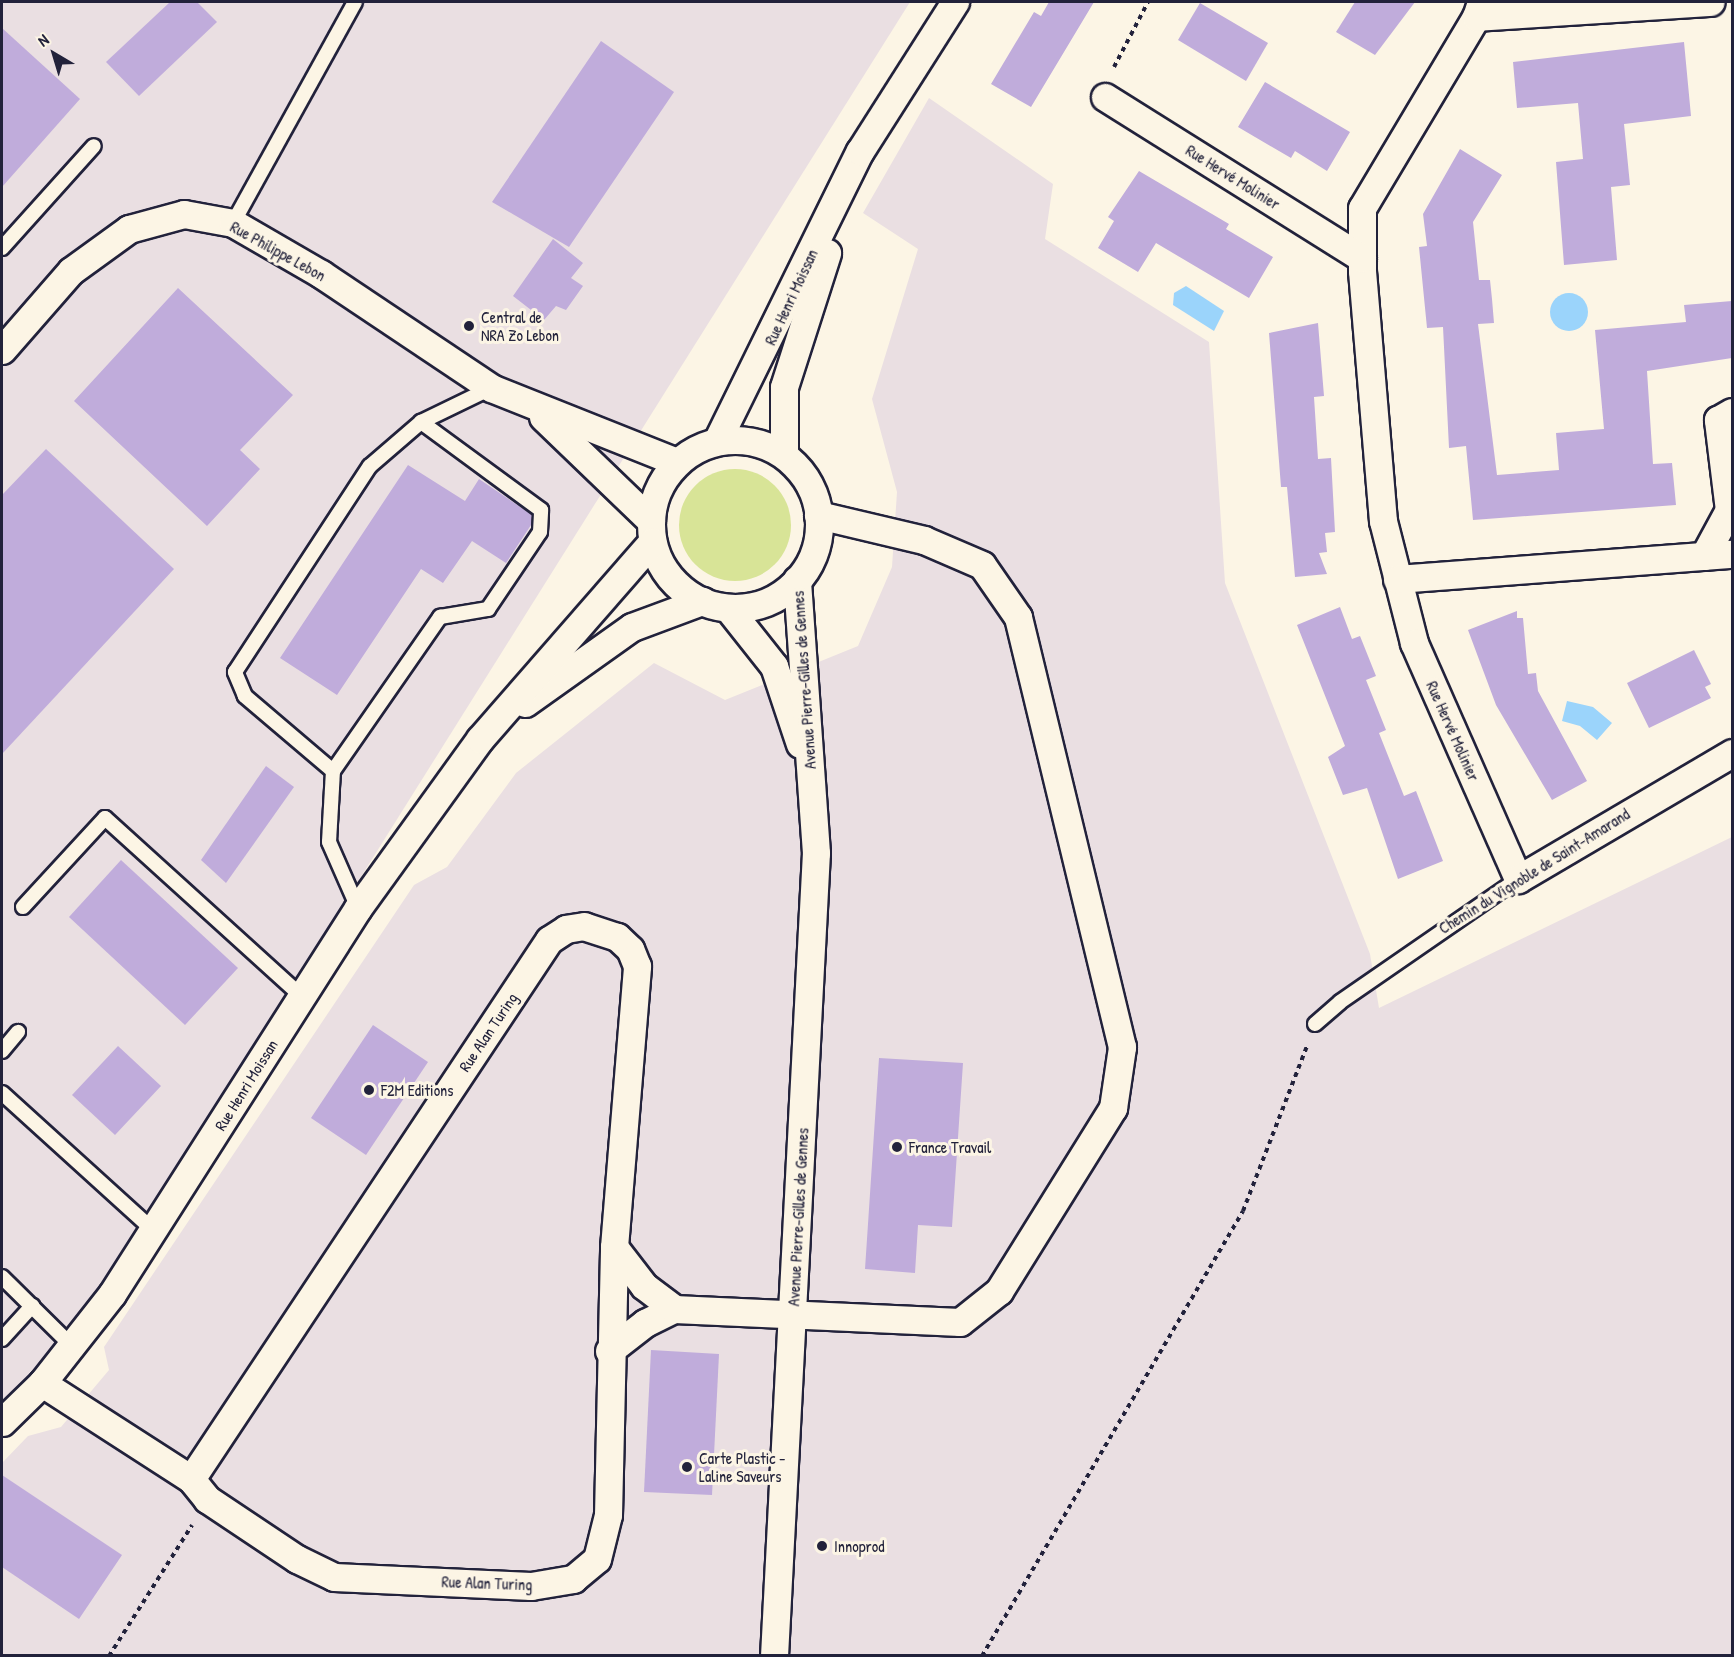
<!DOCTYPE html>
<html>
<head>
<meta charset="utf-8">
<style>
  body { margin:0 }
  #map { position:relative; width:1734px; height:1657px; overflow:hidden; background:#fcf5e5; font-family:"Patrick Hand",sans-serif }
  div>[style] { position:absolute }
  .built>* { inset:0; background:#eadfe2 }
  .green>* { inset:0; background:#d8e497 }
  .round { border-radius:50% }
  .water>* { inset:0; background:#9bd4fb }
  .building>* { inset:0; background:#c0acdb }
  .path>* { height:4px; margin-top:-2px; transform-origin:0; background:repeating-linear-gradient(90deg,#22223b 0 4.5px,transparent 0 9px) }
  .roads { filter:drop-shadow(2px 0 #22223b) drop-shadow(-2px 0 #22223b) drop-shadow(0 2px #22223b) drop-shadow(0 -2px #22223b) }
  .service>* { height:14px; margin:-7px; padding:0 7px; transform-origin:7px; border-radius:7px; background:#fcf5e5 }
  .minor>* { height:27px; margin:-13.5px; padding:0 13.5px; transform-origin:13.5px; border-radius:13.5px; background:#fcf5e5 }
  .minor>.ring { margin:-13.5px; padding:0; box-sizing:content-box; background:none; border:27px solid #fcf5e5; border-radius:50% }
  .dots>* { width:16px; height:16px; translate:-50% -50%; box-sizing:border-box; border:3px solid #fcf5e5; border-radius:50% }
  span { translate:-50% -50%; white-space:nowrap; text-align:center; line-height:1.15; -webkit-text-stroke:6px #fcf5e5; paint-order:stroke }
  .street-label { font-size:16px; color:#22223b }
  .poi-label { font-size:16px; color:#22223b }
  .left { translate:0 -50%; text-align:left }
  .frame { position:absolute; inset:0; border:3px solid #22223b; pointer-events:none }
  .north { position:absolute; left:24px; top:24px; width:60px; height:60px; -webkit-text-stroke:4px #fcf5e5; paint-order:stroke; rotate:322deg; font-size:16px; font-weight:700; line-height:24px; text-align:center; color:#22223b }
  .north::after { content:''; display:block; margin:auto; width:21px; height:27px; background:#22223b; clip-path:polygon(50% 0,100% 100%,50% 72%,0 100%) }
</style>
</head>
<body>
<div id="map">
  <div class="built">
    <i style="clip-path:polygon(2px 2px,910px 2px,89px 1310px,2px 1405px)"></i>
    <i style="clip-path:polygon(929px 98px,1053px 184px,1045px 239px,1209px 342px,1225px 583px,1370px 954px,1379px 1008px,1732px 837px,1732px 1655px,2px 1655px,2px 1463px,28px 1436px,61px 1427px,109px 1370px,104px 1347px,414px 885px,447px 867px,516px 773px,654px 663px,725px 700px,858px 646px,892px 567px,897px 492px,872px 399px,918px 249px,863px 213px)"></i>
  </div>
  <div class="green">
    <i class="round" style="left:679px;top:469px;width:112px;height:112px"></i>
  </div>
  <div class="water">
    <i style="clip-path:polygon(1186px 286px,1224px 311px,1214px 331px,1173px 305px,1174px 293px)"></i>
    <i class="round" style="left:1550px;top:293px;width:38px;height:38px"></i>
    <i style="clip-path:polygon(1567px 701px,1593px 707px,1612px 723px,1597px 740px,1580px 726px,1562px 721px)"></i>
  </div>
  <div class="building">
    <i style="clip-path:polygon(170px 2px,197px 2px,217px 22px,139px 96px,106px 62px)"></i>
    <i style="clip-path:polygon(1049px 2px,1094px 2px,1031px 107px,991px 84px,1034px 12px,1041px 16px)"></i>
    <i style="clip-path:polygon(1355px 2px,1415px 2px,1375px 55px,1336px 32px)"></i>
    <i style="clip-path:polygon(1200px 3px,1268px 43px,1246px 81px,1178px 40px)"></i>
    <i style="clip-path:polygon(2px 28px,80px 99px,2px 187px)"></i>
    <i style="clip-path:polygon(601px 41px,674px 92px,569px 247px,492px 202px)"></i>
    <i style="clip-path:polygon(1684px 42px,1691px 116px,1624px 124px,1630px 185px,1611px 187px,1617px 260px,1564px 265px,1556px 162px,1583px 159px,1578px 103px,1517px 108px,1513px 62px)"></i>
    <i style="clip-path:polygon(1265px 82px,1350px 132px,1327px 171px,1295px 151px,1291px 158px,1238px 127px)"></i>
    <i style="clip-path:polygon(1460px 149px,1502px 175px,1473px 222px,1479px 280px,1490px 280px,1492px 299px,1494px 323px,1478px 324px,1497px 475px,1559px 470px,1556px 433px,1604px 429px,1595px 330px,1686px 322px,1684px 305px,1732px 301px,1732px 358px,1647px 371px,1653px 464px,1672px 463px,1676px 505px,1473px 520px,1466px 446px,1449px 448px,1443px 327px,1427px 328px,1419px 247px,1427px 246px,1423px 214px)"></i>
    <i style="clip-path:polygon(1139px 171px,1229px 224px,1226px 229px,1273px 257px,1249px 298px,1156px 243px,1138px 272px,1098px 248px,1114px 221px,1108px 217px)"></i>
    <i style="clip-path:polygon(553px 239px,583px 263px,571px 278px,583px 286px,566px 310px,556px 306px,544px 320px,513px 296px)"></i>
    <i style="clip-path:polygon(178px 288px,293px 395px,240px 450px,260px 469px,207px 526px,74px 401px)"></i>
    <i style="clip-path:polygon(1318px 323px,1324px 396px,1314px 397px,1318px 459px,1331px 458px,1335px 532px,1325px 533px,1327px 552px,1319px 553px,1327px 574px,1295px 577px,1287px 487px,1281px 487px,1269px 333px)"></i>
    <i style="clip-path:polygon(46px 449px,174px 569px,2px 754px,2px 495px)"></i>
    <i style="clip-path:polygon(408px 465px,465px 501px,479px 479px,532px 515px,531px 525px,506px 563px,472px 541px,443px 583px,421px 569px,337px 695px,280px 658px)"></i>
    <i style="clip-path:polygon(1340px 607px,1352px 639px,1360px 636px,1376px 676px,1366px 680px,1386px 730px,1379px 733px,1404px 796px,1416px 791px,1443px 861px,1398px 879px,1367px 788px,1343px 795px,1328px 757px,1345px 746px,1297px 625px)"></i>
    <i style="clip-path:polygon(1517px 611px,1517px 618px,1523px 618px,1528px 674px,1536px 673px,1538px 691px,1587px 781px,1552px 800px,1496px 705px,1468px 630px)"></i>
    <i style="clip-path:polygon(1694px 650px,1711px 684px,1705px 687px,1711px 698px,1649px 728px,1627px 683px)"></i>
    <i style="clip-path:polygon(266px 766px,294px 787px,226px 883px,201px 860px)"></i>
    <i style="clip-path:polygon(121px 860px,238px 968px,185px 1025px,69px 917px)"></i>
    <i style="clip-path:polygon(373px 1025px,428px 1062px,366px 1155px,311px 1118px)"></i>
    <i style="clip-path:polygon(118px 1046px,161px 1086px,115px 1135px,72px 1095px)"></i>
    <i style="clip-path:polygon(879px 1058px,963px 1063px,952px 1227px,918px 1225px,915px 1273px,865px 1269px)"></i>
    <i style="clip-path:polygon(651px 1350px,719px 1354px,712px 1495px,644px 1492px)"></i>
    <i style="clip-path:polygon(2px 1475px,122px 1555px,79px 1619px,2px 1567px)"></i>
  </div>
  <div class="path">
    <i style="left:1114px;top:67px;width:73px;rotate:-62.4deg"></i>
    <i style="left:109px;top:1656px;width:155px;rotate:-57.6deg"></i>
    <i style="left:982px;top:1656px;width:516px;rotate:-59.61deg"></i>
    <i style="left:1243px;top:1211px;width:177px;rotate:-68.8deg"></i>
  </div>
  <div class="roads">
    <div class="service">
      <i style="left:233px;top:223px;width:252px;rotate:-61.1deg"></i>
      <i style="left:2px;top:248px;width:137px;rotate:-48deg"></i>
      <i style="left:333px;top:771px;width:116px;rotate:-139.6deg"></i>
      <i style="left:245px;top:696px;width:26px;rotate:-113deg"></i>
      <i style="left:235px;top:672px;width:246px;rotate:-56.8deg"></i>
      <i style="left:370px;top:466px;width:67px;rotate:-40.8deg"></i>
      <i style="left:421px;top:422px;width:78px;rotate:-25.9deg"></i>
      <i style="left:23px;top:907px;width:121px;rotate:-47.3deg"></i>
      <i style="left:105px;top:818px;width:265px;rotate:42.2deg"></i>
      <i style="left:358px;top:908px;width:72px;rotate:-113.7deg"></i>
      <i style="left:329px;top:842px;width:71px;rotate:-86.8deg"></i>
      <i style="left:333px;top:771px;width:188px;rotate:-55.2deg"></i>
      <i style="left:440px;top:617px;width:49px;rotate:-9.5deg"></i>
      <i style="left:488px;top:609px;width:93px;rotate:-56deg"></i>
      <i style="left:540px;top:532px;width:22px;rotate:-87deg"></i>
      <i style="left:541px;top:510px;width:149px;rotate:-143.7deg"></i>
      <i style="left:1315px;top:1024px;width:33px;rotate:-41deg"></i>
      <i style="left:1340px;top:1002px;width:216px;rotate:-34.6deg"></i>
      <i style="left:2px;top:1051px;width:25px;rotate:-50deg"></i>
      <i style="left:2px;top:1093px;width:205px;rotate:42.2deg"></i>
      <i style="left:2px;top:1277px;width:100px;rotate:44.6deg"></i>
      <i style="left:2px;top:1339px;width:45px;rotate:-47.7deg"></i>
    </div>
    <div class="minor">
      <i style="left:1481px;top:2px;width:16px;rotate:108deg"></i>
      <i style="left:1476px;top:17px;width:222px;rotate:120.8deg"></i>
      <i style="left:1362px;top:208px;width:63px;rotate:90deg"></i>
      <i style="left:1362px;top:271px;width:251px;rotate:85.2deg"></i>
      <i style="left:1383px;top:521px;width:126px;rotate:75.7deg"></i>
      <i style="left:1414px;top:643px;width:258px;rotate:66.2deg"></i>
      <i style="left:1518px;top:879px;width:248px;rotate:-30.5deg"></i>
      <i style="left:1476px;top:17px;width:235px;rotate:-3.7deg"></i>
      <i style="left:1105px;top:97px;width:303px;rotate:32.1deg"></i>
      <i style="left:2px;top:350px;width:105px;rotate:-48.9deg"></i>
      <i style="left:71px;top:271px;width:72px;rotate:-35.9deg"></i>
      <i style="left:129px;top:229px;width:57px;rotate:-15.3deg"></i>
      <i style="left:184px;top:214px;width:50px;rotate:10.4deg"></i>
      <i style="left:233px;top:223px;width:102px;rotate:30.1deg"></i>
      <i style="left:321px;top:274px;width:205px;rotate:33.8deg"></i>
      <i style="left:491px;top:388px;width:200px;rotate:21.7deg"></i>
      <i style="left:543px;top:417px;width:150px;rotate:43.9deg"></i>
      <i class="ring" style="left:651px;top:440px;width:141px;height:141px"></i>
      <i style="left:717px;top:441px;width:323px;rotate:-63.8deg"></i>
      <i style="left:860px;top:151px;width:177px;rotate:-57.5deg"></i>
      <i style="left:784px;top:455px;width:68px;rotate:-90deg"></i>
      <i style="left:784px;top:387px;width:141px;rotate:-72.2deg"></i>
      <i style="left:1704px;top:556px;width:52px;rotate:-61.5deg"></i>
      <i style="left:1729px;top:510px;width:91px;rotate:-97deg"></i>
      <i style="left:1718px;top:420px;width:16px;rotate:-30deg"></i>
      <i style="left:1397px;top:579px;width:336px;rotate:-4.3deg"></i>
      <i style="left:728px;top:608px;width:74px;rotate:51.6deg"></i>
      <i style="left:774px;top:666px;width:82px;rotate:71.6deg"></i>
      <i style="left:525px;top:703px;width:131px;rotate:-35.4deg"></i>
      <i style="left:632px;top:627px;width:75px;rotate:-20.4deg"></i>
      <i style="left:614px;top:1247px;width:49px;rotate:52.4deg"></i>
      <i style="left:644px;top:1286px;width:38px;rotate:37deg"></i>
      <i style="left:609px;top:1351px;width:46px;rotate:-37.9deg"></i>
      <i style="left:645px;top:1323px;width:32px;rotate:-26deg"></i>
      <i style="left:674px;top:1309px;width:286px;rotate:2.6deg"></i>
      <i style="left:960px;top:1322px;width:50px;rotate:-38.5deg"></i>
      <i style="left:999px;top:1291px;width:216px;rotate:-58.1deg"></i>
      <i style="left:1113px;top:1108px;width:62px;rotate:-81.6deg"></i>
      <i style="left:1122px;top:1047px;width:442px;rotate:-103.6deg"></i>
      <i style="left:1018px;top:617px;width:63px;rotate:-124.7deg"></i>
      <i style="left:982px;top:565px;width:63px;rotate:-156.7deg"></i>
      <i style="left:924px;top:540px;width:109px;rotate:-166.7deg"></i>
      <i style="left:42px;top:1383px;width:177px;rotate:32.8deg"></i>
      <i style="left:191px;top:1479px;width:26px;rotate:51deg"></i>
      <i style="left:207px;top:1499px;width:108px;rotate:33.7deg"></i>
      <i style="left:297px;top:1559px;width:41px;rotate:25.9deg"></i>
      <i style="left:334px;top:1577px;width:197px;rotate:2.6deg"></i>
      <i style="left:531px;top:1586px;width:43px;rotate:-9.5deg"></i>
      <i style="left:573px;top:1579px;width:31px;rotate:-40deg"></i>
      <i style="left:597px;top:1559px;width:45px;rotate:-76deg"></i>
      <i style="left:608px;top:1515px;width:268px;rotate:-88.7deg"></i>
      <i style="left:614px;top:1247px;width:282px;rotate:-85.3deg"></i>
      <i style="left:637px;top:966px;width:18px;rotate:-112deg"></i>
      <i style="left:630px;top:949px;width:18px;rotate:-137deg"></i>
      <i style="left:617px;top:937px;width:35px;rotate:-162deg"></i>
      <i style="left:584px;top:926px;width:18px;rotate:171deg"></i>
      <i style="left:566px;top:929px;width:20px;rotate:147deg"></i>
      <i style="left:549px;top:940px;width:647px;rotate:123.59deg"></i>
      <i style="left:2px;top:1422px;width:56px;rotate:-44.3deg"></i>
      <i style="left:42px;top:1383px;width:113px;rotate:-51.8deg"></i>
      <i style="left:112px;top:1294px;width:458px;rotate:-57.5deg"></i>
      <i style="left:358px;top:908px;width:208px;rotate:-54.2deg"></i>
      <i style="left:480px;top:739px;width:262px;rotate:-48.9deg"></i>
      <i style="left:774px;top:1656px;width:804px;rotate:-87.01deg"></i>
      <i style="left:816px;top:853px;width:274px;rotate:-94deg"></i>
    </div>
  </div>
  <div class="dots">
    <i style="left:469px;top:326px;background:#22223b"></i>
    <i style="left:369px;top:1090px;background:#22223b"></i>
    <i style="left:897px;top:1147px;background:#22223b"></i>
    <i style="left:687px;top:1467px;background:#22223b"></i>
    <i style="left:822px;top:1546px;background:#22223b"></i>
  </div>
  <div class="street-label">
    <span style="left:1233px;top:177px;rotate:32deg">Rue Hervé Molinier</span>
    <span style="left:278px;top:251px;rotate:29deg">Rue Philippe Lebon</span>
    <span style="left:791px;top:297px;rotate:-65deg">Rue Henri Moissan</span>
    <span style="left:804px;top:680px;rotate:-94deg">Avenue Pierre-Gilles de Gennes</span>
    <span style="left:1453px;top:731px;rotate:66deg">Rue Hervé Molinier</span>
    <span style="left:1534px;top:871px;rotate:-32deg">Chemin du Vignoble de Saint-Amarand</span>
    <span style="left:488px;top:1032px;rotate:-56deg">Rue Alan Turing</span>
    <span style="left:246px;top:1085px;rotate:-58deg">Rue Henri Moissan</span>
    <span style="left:798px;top:1217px;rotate:-87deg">Avenue Pierre-Gilles de Gennes</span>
    <span style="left:487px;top:1583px;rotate:2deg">Rue Alan Turing</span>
  </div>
  <div class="poi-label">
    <span class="left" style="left:481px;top:326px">Central de<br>NRA Zo Lebon</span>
    <span class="left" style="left:381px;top:1090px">F2M Editions</span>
    <span class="left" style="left:909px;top:1147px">France Travail</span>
    <span class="left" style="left:699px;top:1467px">Carte Plastic -<br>Laline Saveurs</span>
    <span class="left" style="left:834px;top:1546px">Innoprod</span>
  </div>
  <div class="frame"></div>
  <div class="north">N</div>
</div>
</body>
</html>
